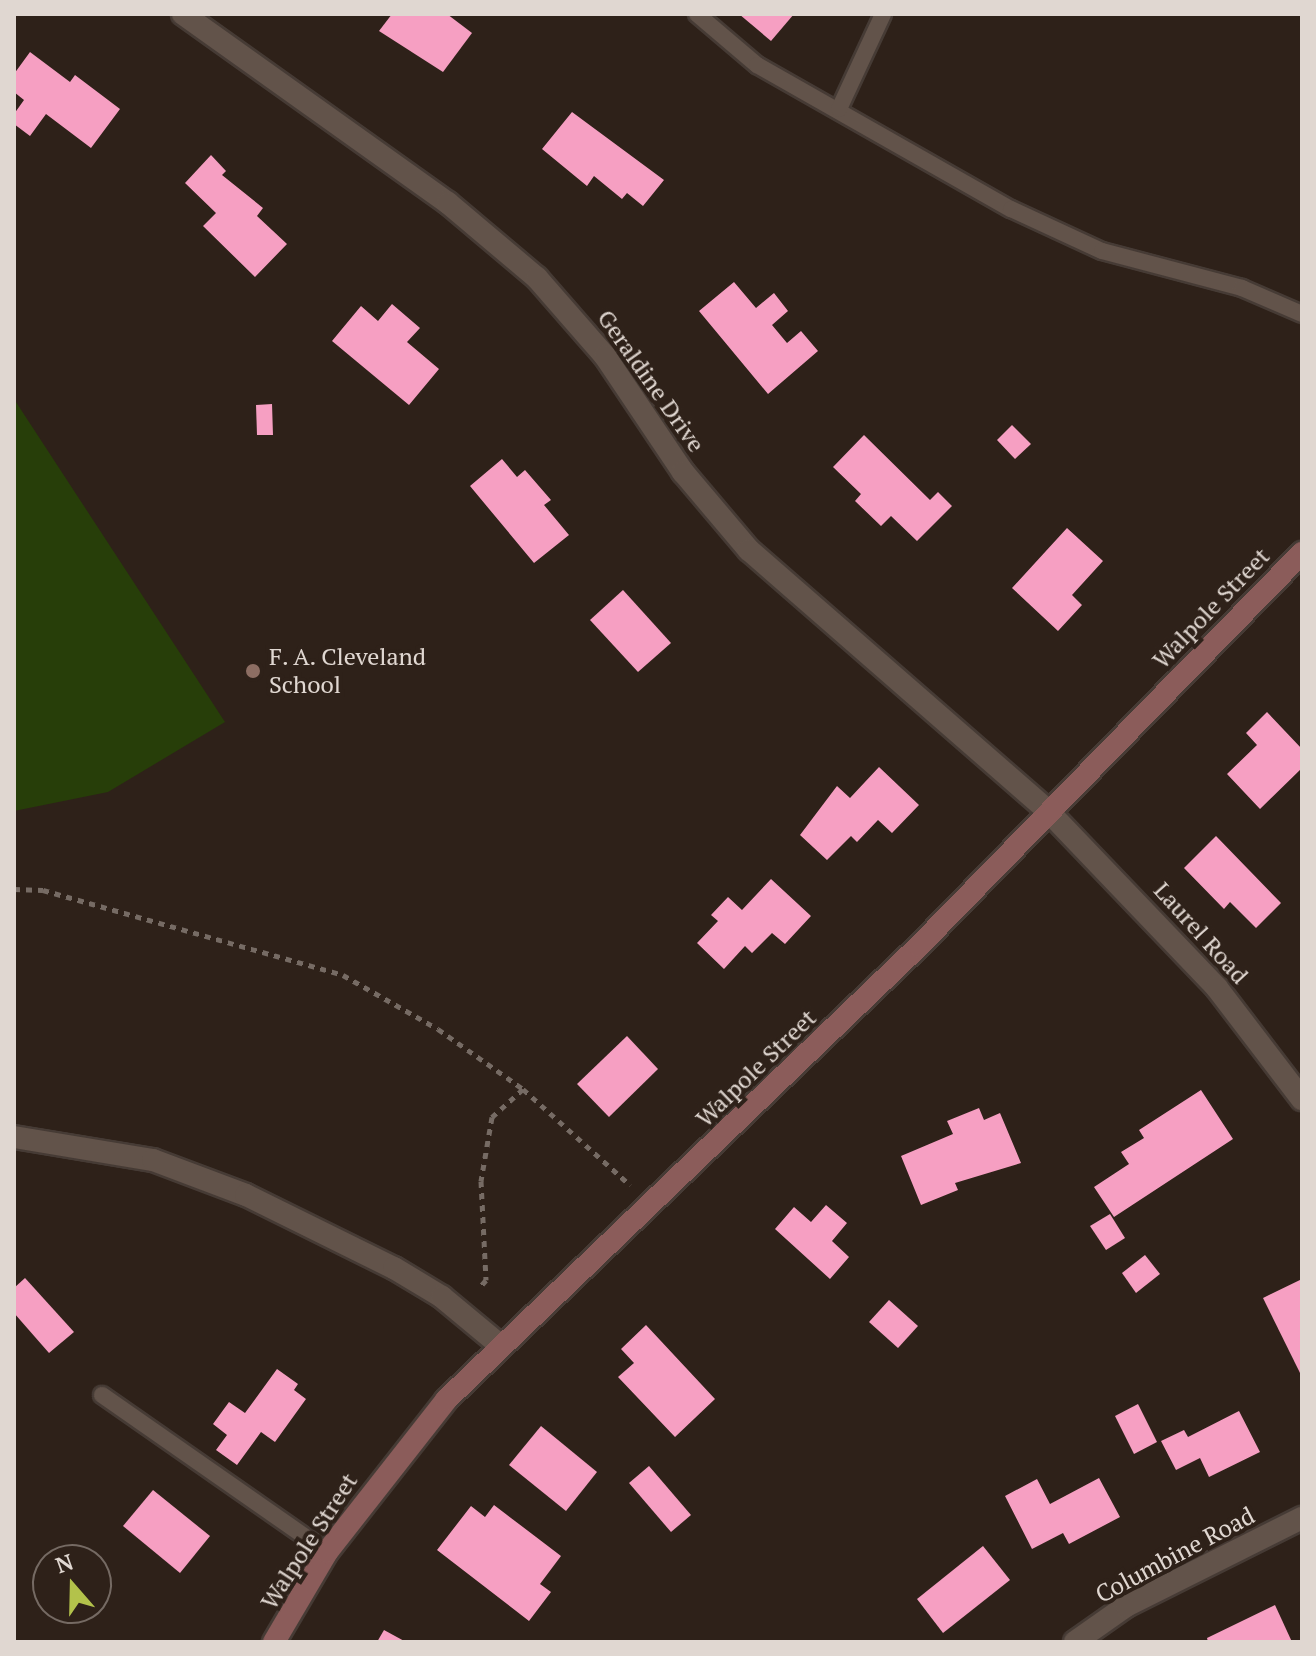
<!DOCTYPE html>
<html>
<head>
<meta charset="utf-8">
<style>
  body { margin:0 }
  #map { position:relative; width:1316px; height:1656px; overflow:hidden; background:#2e2119; font-family:"PT Serif",serif }
  div>[style] { position:absolute }
  .green>* { inset:0; background:#273e09 }
  .building>* { inset:0; background:#f69fc2 }
  .path>* { height:5px; margin-top:-2.5px; transform-origin:0; background:repeating-linear-gradient(90deg,#766b64 0 6px,transparent 0 12px) }
  .roads { filter:drop-shadow(2px 0 #463b35) drop-shadow(-2px 0 #463b35) drop-shadow(0 2px #463b35) drop-shadow(0 -2px #463b35) }
  .service>* { height:16px; margin:-8px; padding:0 8px; transform-origin:8px; border-radius:8px; background:#62534a }
  .minor>* { height:22px; margin:-11px; padding:0 11px; transform-origin:11px; border-radius:11px; background:#62534a }
  .tertiary>* { height:22px; margin:-11px; padding:0 11px; transform-origin:11px; border-radius:11px; background:#62534a }
  .secondary>* { height:22px; margin:-11px; padding:0 11px; transform-origin:11px; border-radius:11px; background:#8b5c5a }
  .dots>* { width:22px; height:22px; translate:-50% -50%; box-sizing:border-box; border:4px solid #2e2119; border-radius:50% }
  span { translate:-50% -50%; white-space:nowrap; text-align:center; line-height:1.15; -webkit-text-stroke:8px #2e2119; paint-order:stroke }
  .street-label { font-size:24px; color:#e0d7d1 }
  .poi-label { font-size:24px; color:#e0d7d1 }
  .left { translate:0 -50%; text-align:left }
  .frame { position:absolute; inset:0; border:16px solid #e0d7d1; pointer-events:none }
  .north { position:absolute; left:32px; top:1544px; width:80px; height:80px; box-sizing:border-box; background:#2e2119; border:2px solid #756a63; border-radius:50%; rotate:340deg; font-size:22px; font-weight:700; line-height:32px; text-align:center; color:#e0d7d1 }
  .north::after { content:''; display:block; margin:auto; width:28px; height:36px; background:#b3c24b; clip-path:polygon(50% 0,100% 100%,50% 72%,0 100%) }
</style>
</head>
<body>
<div id="map">
  <div class="green">
    <i style="clip-path:polygon(14px 399px,225px 722px,108px 792px,14px 811px)"></i>
  </div>
  <div class="building">
    <i style="clip-path:polygon(392px 14px,447px 14px,472px 33px,443px 72px,379px 31px)"></i>
    <i style="clip-path:polygon(739px 14px,794px 14px,771px 41px)"></i>
    <i style="clip-path:polygon(30px 52px,70px 82px,75px 75px,120px 109px,91px 148px,46px 114px,30px 136px,14px 124px,14px 114px,24px 100px,14px 92px,14px 74px)"></i>
    <i style="clip-path:polygon(572px 112px,664px 180px,643px 206px,627px 193px,622px 199px,594px 176px,587px 186px,542px 149px)"></i>
    <i style="clip-path:polygon(211px 155px,226px 171px,222px 175px,263px 208px,257px 216px,287px 244px,255px 277px,203px 226px,216px 213px,185px 183px)"></i>
    <i style="clip-path:polygon(734px 282px,756px 308px,774px 293px,788px 311px,772px 325px,787px 343px,801px 331px,818px 351px,768px 394px,699px 311px)"></i>
    <i style="clip-path:polygon(392px 304px,420px 328px,407px 342px,439px 369px,409px 405px,332px 341px,361px 306px,378px 321px)"></i>
    <i style="clip-path:polygon(272px 404px,273px 435px,257px 435px,256px 405px)"></i>
    <i style="clip-path:polygon(1012px 425px,1031px 444px,1015px 459px,997px 440px)"></i>
    <i style="clip-path:polygon(864px 435px,930px 500px,938px 492px,952px 506px,917px 541px,891px 516px,881px 526px,855px 501px,861px 494px,833px 467px)"></i>
    <i style="clip-path:polygon(502px 459px,517px 477px,525px 470px,551px 500px,544px 505px,569px 535px,534px 563px,470px 486px)"></i>
    <i style="clip-path:polygon(1067px 528px,1103px 561px,1072px 595px,1082px 605px,1058px 631px,1012px 588px)"></i>
    <i style="clip-path:polygon(623px 590px,671px 643px,638px 672px,590px 620px)"></i>
    <i style="clip-path:polygon(1267px 712px,1302px 749px,1302px 768px,1260px 809px,1227px 774px,1257px 745px,1246px 733px)"></i>
    <i style="clip-path:polygon(879px 767px,919px 805px,892px 833px,878px 820px,857px 842px,851px 836px,827px 860px,800px 835px,837px 786px,850px 798px)"></i>
    <i style="clip-path:polygon(1216px 836px,1281px 903px,1256px 928px,1230px 902px,1224px 909px,1184px 868px)"></i>
    <i style="clip-path:polygon(771px 879px,811px 916px,785px 944px,772px 933px,752px 953px,745px 946px,724px 969px,697px 943px,718px 921px,711px 915px,728px 897px,742px 910px)"></i>
    <i style="clip-path:polygon(627px 1036px,658px 1069px,609px 1117px,577px 1084px)"></i>
    <i style="clip-path:polygon(1201px 1090px,1233px 1139px,1114px 1217px,1094px 1187px,1129px 1164px,1121px 1152px,1144px 1138px,1139px 1130px)"></i>
    <i style="clip-path:polygon(979px 1108px,984px 1120px,1000px 1113px,1021px 1163px,955px 1183px,958px 1190px,921px 1205px,901px 1156px,953px 1134px,947px 1121px)"></i>
    <i style="clip-path:polygon(826px 1205px,847px 1223px,832px 1241px,849px 1257px,830px 1279px,775px 1229px,794px 1207px,811px 1222px)"></i>
    <i style="clip-path:polygon(1110px 1214px,1125px 1238px,1106px 1250px,1090px 1226px)"></i>
    <i style="clip-path:polygon(1145px 1255px,1160px 1274px,1136px 1293px,1122px 1273px)"></i>
    <i style="clip-path:polygon(25px 1278px,74px 1332px,49px 1353px,14px 1313px,14px 1288px)"></i>
    <i style="clip-path:polygon(1302px 1279px,1302px 1377px,1263px 1298px)"></i>
    <i style="clip-path:polygon(889px 1300px,918px 1326px,898px 1348px,869px 1322px)"></i>
    <i style="clip-path:polygon(646px 1325px,715px 1399px,675px 1437px,618px 1377px,634px 1363px,621px 1349px)"></i>
    <i style="clip-path:polygon(277px 1369px,298px 1384px,294px 1390px,306px 1399px,275px 1442px,261px 1432px,237px 1465px,216px 1450px,227px 1435px,213px 1424px,229px 1402px,245px 1413px)"></i>
    <i style="clip-path:polygon(1138px 1404px,1157px 1442px,1134px 1454px,1115px 1416px)"></i>
    <i style="clip-path:polygon(1239px 1411px,1260px 1452px,1209px 1477px,1200px 1458px,1176px 1470px,1161px 1441px,1184px 1430px,1188px 1437px)"></i>
    <i style="clip-path:polygon(541px 1426px,597px 1472px,566px 1511px,509px 1465px)"></i>
    <i style="clip-path:polygon(649px 1466px,691px 1515px,671px 1532px,629px 1483px)"></i>
    <i style="clip-path:polygon(1099px 1478px,1120px 1517px,1069px 1544px,1063px 1533px,1032px 1549px,1005px 1496px,1037px 1479px,1050px 1504px)"></i>
    <i style="clip-path:polygon(153px 1490px,210px 1536px,180px 1573px,123px 1526px)"></i>
    <i style="clip-path:polygon(494px 1505px,561px 1556px,540px 1584px,551px 1592px,529px 1621px,437px 1550px,471px 1506px,485px 1517px)"></i>
    <i style="clip-path:polygon(983px 1546px,1010px 1580px,943px 1633px,917px 1599px)"></i>
    <i style="clip-path:polygon(1275px 1605px,1292px 1642px,1208px 1642px,1207px 1638px)"></i>
    <i style="clip-path:polygon(384px 1630px,406px 1642px,377px 1642px)"></i>
  </div>
  <div class="path">
    <i style="left:14px;top:889px;width:29px;rotate:2deg"></i>
    <i style="left:43px;top:890px;width:312px;rotate:15.8deg"></i>
    <i style="left:343px;top:975px;width:109px;rotate:29.6deg"></i>
    <i style="left:438px;top:1029px;width:104px;rotate:35.2deg"></i>
    <i style="left:523px;top:1089px;width:42px;rotate:137.9deg"></i>
    <i style="left:492px;top:1117px;width:65px;rotate:99.8deg"></i>
    <i style="left:481px;top:1181px;width:99px;rotate:87.1deg"></i>
    <i style="left:486px;top:1280px;width:11px;rotate:131deg"></i>
    <i style="left:523px;top:1089px;width:144px;rotate:41.9deg"></i>
  </div>
  <div class="roads">
    <div class="service">
      <i style="left:697px;top:14px;width:79px;rotate:40.4deg"></i>
      <i style="left:757px;top:65px;width:292px;rotate:29.6deg"></i>
      <i style="left:1011px;top:209px;width:100px;rotate:24.8deg"></i>
      <i style="left:1102px;top:251px;width:145px;rotate:14.8deg"></i>
      <i style="left:1242px;top:288px;width:65px;rotate:23.4deg"></i>
      <i style="left:839px;top:109px;width:105px;rotate:-65.1deg"></i>
      <i style="left:102px;top:1395px;width:274px;rotate:34.9deg"></i>
    </div>
    <div class="minor">
      <i style="left:1049px;top:812px;width:243px;rotate:46.3deg"></i>
      <i style="left:1217px;top:988px;width:140px;rotate:52.6deg"></i>
      <i style="left:1075px;top:1642px;width:62px;rotate:-35.2deg"></i>
      <i style="left:1126px;top:1606px;width:197px;rotate:-26.6deg"></i>
    </div>
    <div class="tertiary">
      <i style="left:183px;top:14px;width:325px;rotate:35.5deg"></i>
      <i style="left:448px;top:203px;width:116px;rotate:40.1deg"></i>
      <i style="left:537px;top:278px;width:103px;rotate:48.9deg"></i>
      <i style="left:605px;top:356px;width:140px;rotate:56.1deg"></i>
      <i style="left:683px;top:472px;width:102px;rotate:49.8deg"></i>
      <i style="left:749px;top:550px;width:398px;rotate:41.1deg"></i>
      <i style="left:14px;top:1137px;width:141px;rotate:9.4deg"></i>
      <i style="left:153px;top:1160px;width:99px;rotate:20.6deg"></i>
      <i style="left:246px;top:1195px;width:165px;rotate:26.3deg"></i>
      <i style="left:394px;top:1268px;width:56px;rotate:31.1deg"></i>
      <i style="left:442px;top:1297px;width:77px;rotate:39.7deg"></i>
    </div>
    <div class="secondary">
      <i style="left:274px;top:1642px;width:104px;rotate:-59.5deg"></i>
      <i style="left:327px;top:1552px;width:193px;rotate:-51.9deg"></i>
      <i style="left:446px;top:1400px;width:656px;rotate:-43.83deg"></i>
      <i style="left:919px;top:946px;width:549px;rotate:-45.74deg"></i>
    </div>
  </div>
  <div class="dots">
    <i style="left:253px;top:671px;background:#8d6e63"></i>
  </div>
  <div class="street-label">
    <span style="left:651px;top:381px;rotate:55deg">Geraldine Drive</span>
    <span style="left:1211px;top:608px;rotate:-46deg">Walpole Street</span>
    <span style="left:1201px;top:933px;rotate:48deg">Laurel Road</span>
    <span style="left:756px;top:1068px;rotate:-44deg">Walpole Street</span>
    <span style="left:309px;top:1541px;rotate:-57deg">Walpole Street</span>
    <span style="left:1175px;top:1555px;rotate:-28deg">Columbine Road</span>
  </div>
  <div class="poi-label">
    <span class="left" style="left:269px;top:671px">F. A. Cleveland<br>School</span>
  </div>
  <div class="frame"></div>
  <div class="north">N</div>
</div>
</body>
</html>
